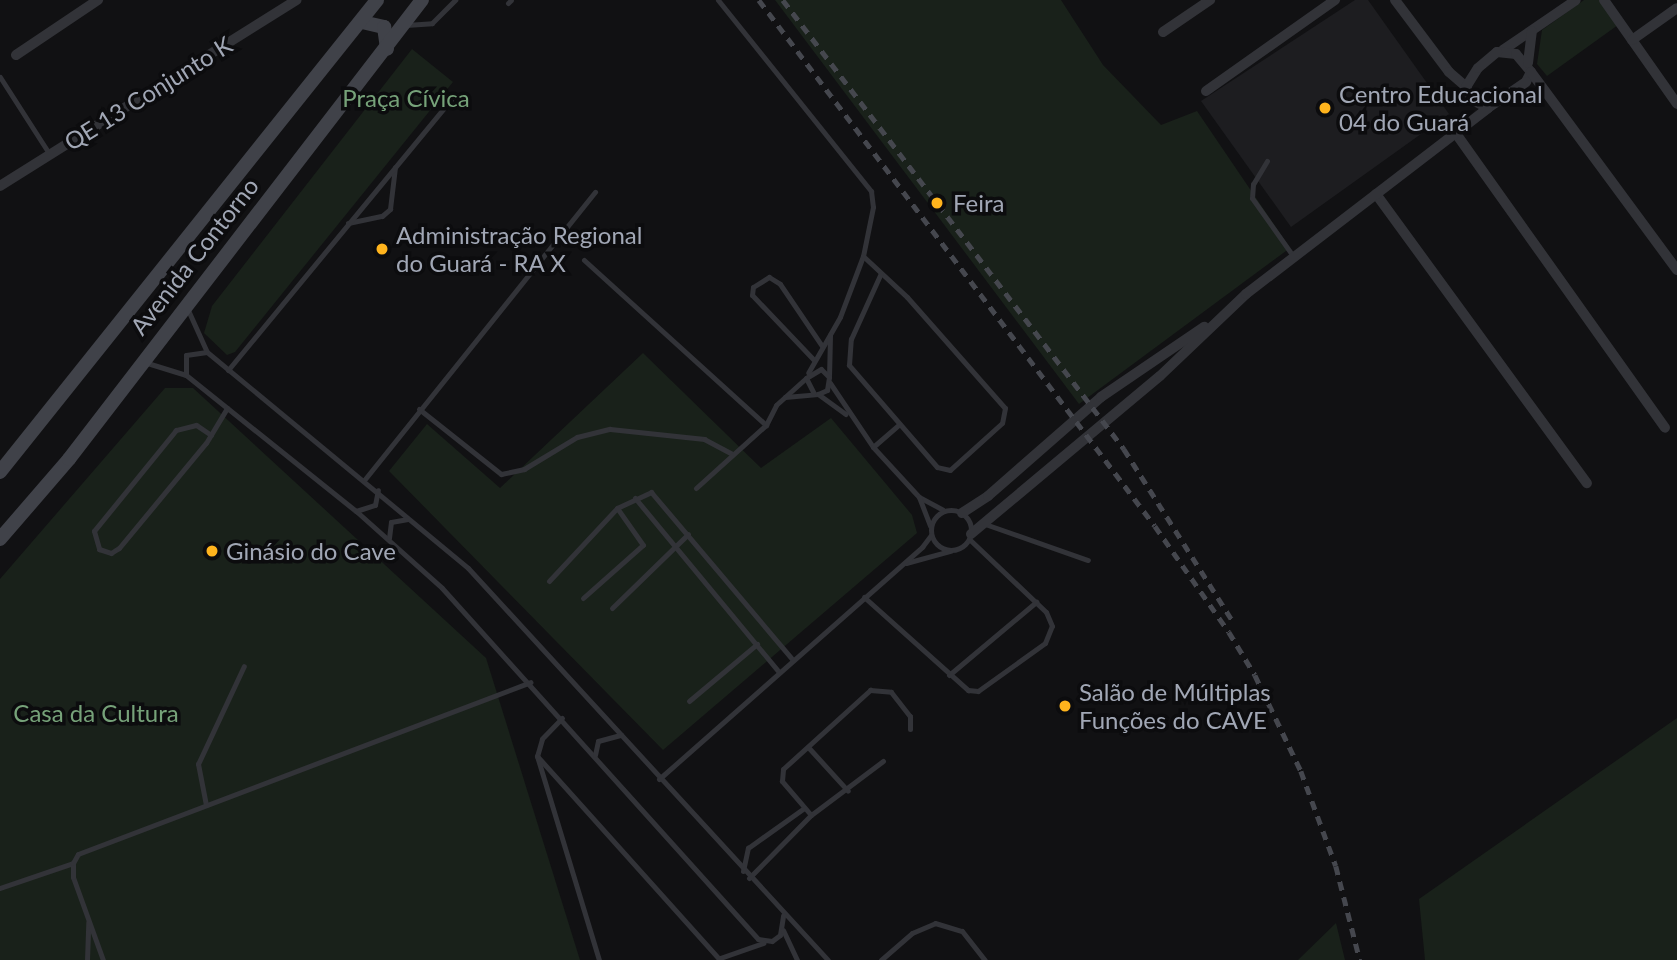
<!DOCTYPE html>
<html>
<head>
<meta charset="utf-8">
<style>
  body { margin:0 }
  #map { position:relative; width:1677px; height:960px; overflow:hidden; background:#111113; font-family:Lato,sans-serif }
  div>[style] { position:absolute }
  .built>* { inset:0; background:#1d1d20 }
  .green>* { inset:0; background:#19211a }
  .service>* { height:5px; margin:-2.5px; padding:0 2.5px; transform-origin:2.5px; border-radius:2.5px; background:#323338 }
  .service>.ring { margin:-2.5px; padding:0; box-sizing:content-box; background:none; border:5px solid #323338; border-radius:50% }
  .minor>* { height:10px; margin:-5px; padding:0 5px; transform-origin:5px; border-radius:5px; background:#323338 }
  .secondary>* { height:14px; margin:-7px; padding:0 7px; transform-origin:7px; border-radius:7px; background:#404249 }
  .rail>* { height:4.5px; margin-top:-2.25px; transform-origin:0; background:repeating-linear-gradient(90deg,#45474e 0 9px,transparent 0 16px) }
  .dots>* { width:19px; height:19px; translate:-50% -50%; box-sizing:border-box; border:4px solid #0c0c0e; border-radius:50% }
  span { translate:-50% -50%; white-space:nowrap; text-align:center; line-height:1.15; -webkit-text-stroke:7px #0c0c0e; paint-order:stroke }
  .street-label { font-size:24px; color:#a1a7b5 }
  .poi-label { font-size:24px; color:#a1a7b5 }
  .left { translate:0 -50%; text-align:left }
  .park-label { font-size:24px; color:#76a279 }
</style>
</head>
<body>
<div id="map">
  <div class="built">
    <i style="clip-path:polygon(1355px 0,1368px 0,1449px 114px,1291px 227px,1201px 101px)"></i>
  </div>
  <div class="green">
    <i style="clip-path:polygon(775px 0,1061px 0,1103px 65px,1161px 125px,1197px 111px,1290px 248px,1079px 404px)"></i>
    <i style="clip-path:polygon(1584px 0,1602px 0,1618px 25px,1547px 76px,1537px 64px,1542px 30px)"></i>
    <i style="clip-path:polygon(412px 49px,453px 82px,235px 352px,227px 355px,204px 333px,212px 306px)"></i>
    <i style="clip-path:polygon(643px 353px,761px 468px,831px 418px,912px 515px,917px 533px,663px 750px,389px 471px,427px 424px,500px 488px)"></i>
    <i style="clip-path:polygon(165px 388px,193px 388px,486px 658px,580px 960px,0 960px,0 579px)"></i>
    <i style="clip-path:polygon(1677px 718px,1677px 960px,1425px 960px,1419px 899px)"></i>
    <i style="clip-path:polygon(1336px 923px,1345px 960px,1298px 960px)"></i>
  </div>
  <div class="service">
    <i style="left:718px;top:0;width:245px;rotate:51.3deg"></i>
    <i style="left:871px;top:191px;width:16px;rotate:83deg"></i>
    <i style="left:873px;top:207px;width:50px;rotate:101.5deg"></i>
    <i style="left:863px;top:256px;width:65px;rotate:110.7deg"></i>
    <i style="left:840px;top:317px;width:64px;rotate:119.7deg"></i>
    <i style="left:508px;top:3px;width:4px;rotate:-45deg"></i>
    <i style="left:406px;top:25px;width:26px;rotate:-4deg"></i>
    <i style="left:432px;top:23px;width:33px;rotate:-45deg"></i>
    <i style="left:0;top:77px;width:93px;rotate:57.3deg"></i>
    <i style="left:1267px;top:161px;width:27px;rotate:121deg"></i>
    <i style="left:1253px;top:184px;width:14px;rotate:94deg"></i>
    <i style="left:1252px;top:198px;width:71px;rotate:54.7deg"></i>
    <i style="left:348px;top:223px;width:35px;rotate:-12deg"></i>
    <i style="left:382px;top:216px;width:11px;rotate:-41deg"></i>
    <i style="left:390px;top:209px;width:42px;rotate:-83.2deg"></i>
    <i style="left:863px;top:256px;width:60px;rotate:43deg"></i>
    <i style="left:907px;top:297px;width:148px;rotate:48.6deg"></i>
    <i style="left:1005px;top:408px;width:15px;rotate:101deg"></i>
    <i style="left:1002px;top:423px;width:70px;rotate:137.9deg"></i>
    <i style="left:950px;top:470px;width:13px;rotate:-167deg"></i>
    <i style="left:937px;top:467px;width:135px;rotate:-130.8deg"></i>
    <i style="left:849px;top:365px;width:26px;rotate:-86deg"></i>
    <i style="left:851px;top:339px;width:72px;rotate:-65.6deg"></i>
    <i style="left:584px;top:260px;width:246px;rotate:42.2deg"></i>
    <i style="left:188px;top:310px;width:46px;rotate:65.7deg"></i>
    <i style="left:207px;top:352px;width:339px;rotate:39.6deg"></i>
    <i style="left:468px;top:568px;width:532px;rotate:47.44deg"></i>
    <i style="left:813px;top:359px;width:88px;rotate:-133.6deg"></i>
    <i style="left:752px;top:295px;width:8px;rotate:-83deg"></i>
    <i style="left:753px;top:287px;width:19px;rotate:-32deg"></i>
    <i style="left:769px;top:277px;width:13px;rotate:32deg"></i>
    <i style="left:780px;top:284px;width:75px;rotate:55.9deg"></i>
    <i style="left:144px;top:362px;width:44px;rotate:17.2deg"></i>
    <i style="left:186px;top:375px;width:218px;rotate:38.7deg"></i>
    <i style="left:356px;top:511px;width:115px;rotate:41.8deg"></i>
    <i style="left:442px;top:588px;width:472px;rotate:48deg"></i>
    <i style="left:758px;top:939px;width:14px;rotate:8deg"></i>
    <i style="left:772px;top:941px;width:10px;rotate:-37deg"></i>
    <i style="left:780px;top:935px;width:20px;rotate:-81deg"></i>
    <i style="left:228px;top:370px;width:351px;rotate:-50.5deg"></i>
    <i style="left:186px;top:375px;width:20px;rotate:-90deg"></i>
    <i style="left:186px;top:355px;width:21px;rotate:-8deg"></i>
    <i style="left:829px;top:377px;width:42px;rotate:-88.6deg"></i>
    <i style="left:830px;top:383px;width:77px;rotate:56.1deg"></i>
    <i style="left:873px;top:447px;width:68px;rotate:47.4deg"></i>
    <i style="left:919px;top:497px;width:27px;rotate:28deg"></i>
    <i style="left:818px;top:394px;width:34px;rotate:36deg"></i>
    <i style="left:785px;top:397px;width:33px;rotate:-5deg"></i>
    <i style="left:818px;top:394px;width:10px;rotate:-24deg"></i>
    <i style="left:827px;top:390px;width:13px;rotate:-81deg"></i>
    <i style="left:829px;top:377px;width:11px;rotate:-135deg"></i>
    <i style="left:821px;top:369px;width:17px;rotate:149deg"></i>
    <i style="left:806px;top:378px;width:16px;rotate:63deg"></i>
    <i style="left:419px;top:409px;width:105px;rotate:38.4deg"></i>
    <i style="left:501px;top:474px;width:24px;rotate:-12deg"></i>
    <i style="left:524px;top:469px;width:62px;rotate:-31.1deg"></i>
    <i style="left:577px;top:437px;width:34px;rotate:-14deg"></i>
    <i style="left:610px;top:429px;width:95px;rotate:6.1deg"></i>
    <i style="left:704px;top:439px;width:32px;rotate:28deg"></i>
    <i style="left:211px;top:435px;width:18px;rotate:-146deg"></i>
    <i style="left:196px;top:425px;width:21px;rotate:166deg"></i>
    <i style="left:176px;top:430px;width:130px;rotate:129.1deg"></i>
    <i style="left:94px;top:531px;width:19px;rotate:74deg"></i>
    <i style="left:99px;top:549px;width:13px;rotate:18deg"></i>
    <i style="left:111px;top:553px;width:9px;rotate:-32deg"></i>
    <i style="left:119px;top:548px;width:136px;rotate:-50.4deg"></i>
    <i style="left:206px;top:443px;width:41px;rotate:-59deg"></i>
    <i style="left:873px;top:447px;width:35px;rotate:-41deg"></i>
    <i style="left:365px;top:479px;width:368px;rotate:-51.3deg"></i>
    <i style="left:696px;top:488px;width:94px;rotate:-42deg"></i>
    <i style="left:766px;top:425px;width:22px;rotate:-63deg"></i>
    <i style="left:776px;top:405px;width:40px;rotate:-42deg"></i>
    <i style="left:919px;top:497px;width:31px;rotate:69deg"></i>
    <i style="left:635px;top:498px;width:226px;rotate:50.4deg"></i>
    <i class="ring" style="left:931px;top:510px;width:35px;height:35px"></i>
    <i style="left:356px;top:511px;width:20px;rotate:-18deg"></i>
    <i style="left:375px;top:505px;width:15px;rotate:-79deg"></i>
    <i style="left:985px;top:524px;width:109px;rotate:19.3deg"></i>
    <i style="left:389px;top:538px;width:16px;rotate:-83deg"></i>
    <i style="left:391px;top:522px;width:17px;rotate:-10deg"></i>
    <i style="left:906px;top:563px;width:46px;rotate:-15.3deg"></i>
    <i style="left:549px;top:581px;width:100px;rotate:-47deg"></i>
    <i style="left:617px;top:508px;width:38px;rotate:-25deg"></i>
    <i style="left:651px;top:492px;width:220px;rotate:49.8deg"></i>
    <i style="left:864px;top:597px;width:140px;rotate:41.8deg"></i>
    <i style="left:968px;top:690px;width:10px;rotate:6deg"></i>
    <i style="left:978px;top:691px;width:82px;rotate:-35.6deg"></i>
    <i style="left:1045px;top:643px;width:18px;rotate:-68deg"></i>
    <i style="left:1052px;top:626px;width:15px;rotate:-113deg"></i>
    <i style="left:1046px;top:612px;width:106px;rotate:-136.5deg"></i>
    <i style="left:583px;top:598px;width:80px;rotate:-41.5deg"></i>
    <i style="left:643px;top:545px;width:45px;rotate:-125.1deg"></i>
    <i style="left:612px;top:608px;width:106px;rotate:-44.2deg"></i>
    <i style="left:949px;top:675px;width:114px;rotate:-40deg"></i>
    <i style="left:689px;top:701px;width:89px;rotate:-40deg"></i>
    <i style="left:562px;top:718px;width:29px;rotate:134deg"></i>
    <i style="left:542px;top:739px;width:18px;rotate:106deg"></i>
    <i style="left:537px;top:756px;width:213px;rotate:73.1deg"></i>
    <i style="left:808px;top:747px;width:59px;rotate:47.7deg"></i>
    <i style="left:595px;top:755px;width:14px;rotate:-78deg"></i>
    <i style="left:598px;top:741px;width:24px;rotate:-15deg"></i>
    <i style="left:537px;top:756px;width:274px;rotate:48.1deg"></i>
    <i style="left:883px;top:761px;width:90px;rotate:143.1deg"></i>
    <i style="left:811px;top:815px;width:45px;rotate:-130.5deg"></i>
    <i style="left:782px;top:781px;width:12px;rotate:-85deg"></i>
    <i style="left:783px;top:769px;width:118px;rotate:-42.2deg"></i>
    <i style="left:870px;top:690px;width:21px;rotate:5deg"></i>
    <i style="left:891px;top:692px;width:31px;rotate:52deg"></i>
    <i style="left:910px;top:716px;width:13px;rotate:90deg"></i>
    <i style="left:659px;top:779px;width:351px;rotate:-41.4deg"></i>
    <i style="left:922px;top:547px;width:15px;rotate:-53deg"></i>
    <i style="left:206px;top:805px;width:42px;rotate:-101deg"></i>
    <i style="left:198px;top:764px;width:108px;rotate:-64.9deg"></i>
    <i style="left:743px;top:871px;width:24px;rotate:-78deg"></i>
    <i style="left:748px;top:848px;width:69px;rotate:-35.5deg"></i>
    <i style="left:749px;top:878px;width:88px;rotate:-45.5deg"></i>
    <i style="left:0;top:888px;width:77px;rotate:-18.9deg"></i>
    <i style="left:783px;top:930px;width:33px;rotate:65deg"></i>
    <i style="left:720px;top:958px;width:46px;rotate:-19.2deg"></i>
    <i style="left:87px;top:960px;width:38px;rotate:-88deg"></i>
    <i style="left:103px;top:960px;width:88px;rotate:-109.9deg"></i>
    <i style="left:73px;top:877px;width:14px;rotate:-90deg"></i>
    <i style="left:73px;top:863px;width:10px;rotate:-61deg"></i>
    <i style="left:78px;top:854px;width:484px;rotate:-20.8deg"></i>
    <i style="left:881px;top:960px;width:41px;rotate:-41.1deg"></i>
    <i style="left:912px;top:933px;width:25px;rotate:-23deg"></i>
    <i style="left:935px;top:923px;width:28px;rotate:17deg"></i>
    <i style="left:962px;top:931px;width:37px;rotate:52deg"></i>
  </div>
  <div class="minor">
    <i style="left:1395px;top:0;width:90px;rotate:53.1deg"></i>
    <i style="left:1449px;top:72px;width:23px;rotate:41deg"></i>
    <i style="left:1604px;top:0;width:127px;rotate:54.9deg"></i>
    <i style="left:1163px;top:32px;width:57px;rotate:-34.2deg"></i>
    <i style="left:1632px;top:40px;width:55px;rotate:-35.4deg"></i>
    <i style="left:1503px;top:50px;width:88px;rotate:-34.4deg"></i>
    <i style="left:1497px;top:52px;width:19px;rotate:6deg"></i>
    <i style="left:1516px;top:54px;width:23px;rotate:50deg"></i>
    <i style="left:1531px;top:72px;width:11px;rotate:117deg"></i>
    <i style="left:1526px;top:82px;width:46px;rotate:145.6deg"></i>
    <i style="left:1488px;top:108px;width:18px;rotate:-153deg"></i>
    <i style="left:1472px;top:100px;width:14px;rotate:-115deg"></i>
    <i style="left:1466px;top:87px;width:22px;rotate:-58deg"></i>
    <i style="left:1478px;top:68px;width:25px;rotate:-40deg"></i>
    <i style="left:16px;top:55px;width:99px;rotate:-33.9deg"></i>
    <i style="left:1528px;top:63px;width:32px;rotate:-83deg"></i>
    <i style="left:1531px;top:72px;width:246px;rotate:53.6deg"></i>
    <i style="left:1206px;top:91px;width:158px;rotate:-35.2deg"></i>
    <i style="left:1457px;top:135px;width:359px;rotate:54.6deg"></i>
    <i style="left:0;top:186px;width:350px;rotate:-32.1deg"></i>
    <i style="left:1376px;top:194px;width:358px;rotate:53.9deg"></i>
    <i style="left:962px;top:513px;width:31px;rotate:-33deg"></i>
    <i style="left:988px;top:496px;width:150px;rotate:-41.2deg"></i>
    <i style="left:1101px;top:397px;width:125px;rotate:-34.2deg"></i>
    <i style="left:971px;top:534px;width:246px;rotate:-39.9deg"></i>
    <i style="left:1160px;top:376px;width:119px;rotate:-43.6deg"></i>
    <i style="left:1246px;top:294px;width:305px;rotate:-37.5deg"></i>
  </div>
  <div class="secondary">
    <i style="left:362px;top:22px;width:23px;rotate:13deg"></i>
    <i style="left:384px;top:27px;width:22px;rotate:82deg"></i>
    <i style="left:0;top:472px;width:604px;rotate:-51.38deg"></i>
    <i style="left:0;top:539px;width:106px;rotate:-49.2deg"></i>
    <i style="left:69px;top:459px;width:579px;rotate:-52.44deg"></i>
  </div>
  <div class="rail">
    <i style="left:759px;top:0;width:658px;rotate:53.03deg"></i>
    <i style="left:1155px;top:526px;width:129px;rotate:55.1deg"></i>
    <i style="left:1229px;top:632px;width:50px;rotate:58.8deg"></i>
    <i style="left:1255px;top:675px;width:106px;rotate:64.4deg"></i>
    <i style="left:1301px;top:771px;width:101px;rotate:69.8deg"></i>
    <i style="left:1336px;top:866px;width:97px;rotate:75.7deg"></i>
    <i style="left:783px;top:0;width:564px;rotate:52.78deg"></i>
    <i style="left:1124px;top:449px;width:206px;rotate:57.7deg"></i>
  </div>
  <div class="dots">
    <i style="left:1325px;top:108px;background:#ffb41d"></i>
    <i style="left:937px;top:203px;background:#ffb41d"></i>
    <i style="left:382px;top:249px;background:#ffb41d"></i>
    <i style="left:212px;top:551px;background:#ffb41d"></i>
    <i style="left:1065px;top:706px;background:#ffb41d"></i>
  </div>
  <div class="street-label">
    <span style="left:148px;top:93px;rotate:-32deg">QE 13 Conjunto K</span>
    <span style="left:194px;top:256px;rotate:-52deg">Avenida Contorno</span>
  </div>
  <div class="poi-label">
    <span class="left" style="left:1339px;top:108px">Centro Educacional<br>04 do Guará</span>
    <span class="left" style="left:953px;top:203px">Feira</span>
    <span class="left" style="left:396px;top:249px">Administração Regional<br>do Guará - RA X</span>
    <span class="left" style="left:226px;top:551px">Ginásio do Cave</span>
    <span class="left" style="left:1079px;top:706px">Salão de Múltiplas<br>Funções do CAVE</span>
  </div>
  <div class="park-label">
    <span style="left:406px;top:98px">Praça Cívica</span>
    <span style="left:96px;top:713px">Casa da Cultura</span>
  </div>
</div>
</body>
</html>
